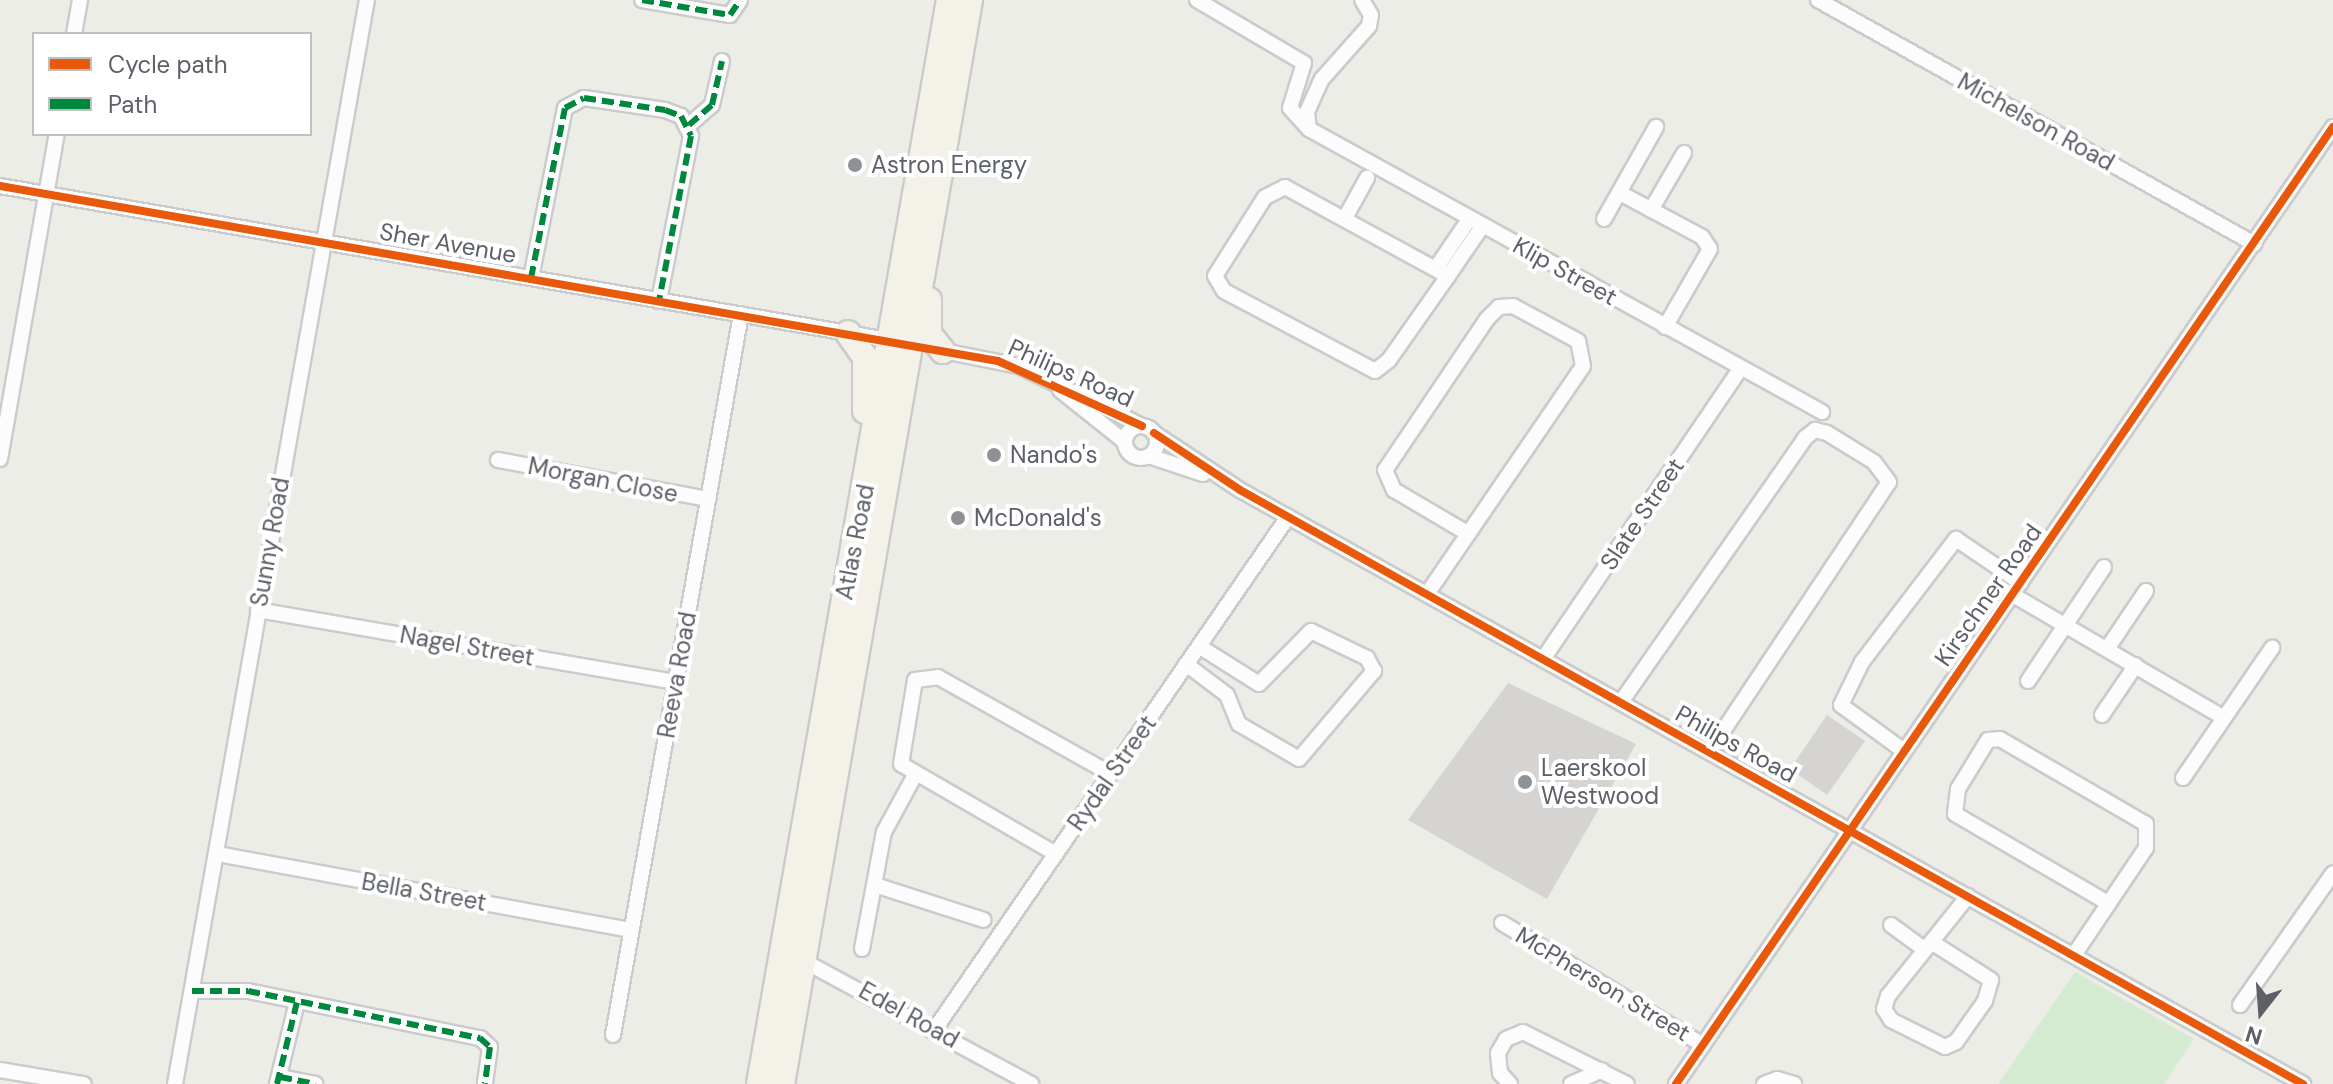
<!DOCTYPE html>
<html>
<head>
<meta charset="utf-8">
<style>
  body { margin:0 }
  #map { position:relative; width:2333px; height:1084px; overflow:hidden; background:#edede8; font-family:"DM Sans",sans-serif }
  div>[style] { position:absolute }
  .green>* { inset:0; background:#d4ebd1 }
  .building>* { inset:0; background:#d5d4d2 }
  .roads { filter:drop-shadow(2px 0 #cacbca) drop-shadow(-2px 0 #cacbca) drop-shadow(0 2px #cacbca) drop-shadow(0 -2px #cacbca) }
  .minor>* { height:14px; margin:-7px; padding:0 7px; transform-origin:7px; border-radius:7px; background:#fcfcfc }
  .minor>.ring { margin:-7px; padding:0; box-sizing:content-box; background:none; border:14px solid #fcfcfc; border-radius:50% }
  .primary>* { height:24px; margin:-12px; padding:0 12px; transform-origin:12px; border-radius:12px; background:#f3f1e8 }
  .quiet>* { height:6px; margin-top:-3px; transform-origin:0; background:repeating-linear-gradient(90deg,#00873e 0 12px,transparent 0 18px) }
  .cycleway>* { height:8px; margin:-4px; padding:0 4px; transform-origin:4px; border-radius:4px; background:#e8590c }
  .dots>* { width:22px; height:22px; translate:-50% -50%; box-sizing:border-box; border:4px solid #fff; border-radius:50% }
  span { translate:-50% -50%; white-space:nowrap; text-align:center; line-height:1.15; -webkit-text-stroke:8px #fff; paint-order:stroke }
  .street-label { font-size:24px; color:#5c6167 }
  .poi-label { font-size:24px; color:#5c6167 }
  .left { translate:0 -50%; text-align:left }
  .legend { position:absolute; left:32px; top:32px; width:280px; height:104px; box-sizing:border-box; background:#fff; border:2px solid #bec0c2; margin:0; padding:10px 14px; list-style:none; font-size:24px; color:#5c6167 }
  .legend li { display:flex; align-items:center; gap:16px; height:40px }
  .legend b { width:40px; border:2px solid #bec0c2 }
  .north { position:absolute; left:2221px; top:972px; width:80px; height:80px; -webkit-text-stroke:6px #fff; paint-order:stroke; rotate:197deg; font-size:22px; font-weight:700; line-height:32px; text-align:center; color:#5c6167 }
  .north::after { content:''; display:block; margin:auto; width:28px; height:36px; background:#5c6167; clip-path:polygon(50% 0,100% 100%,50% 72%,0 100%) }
</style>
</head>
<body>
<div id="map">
  <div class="green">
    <i style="clip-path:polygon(2075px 972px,2194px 1039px,2164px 1084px,1998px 1084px)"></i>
  </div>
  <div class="building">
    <i style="clip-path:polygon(1508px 683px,1636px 744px,1547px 899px,1408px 820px)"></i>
    <i style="clip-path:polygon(1827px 715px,1865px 741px,1827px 795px,1790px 769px)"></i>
  </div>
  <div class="roads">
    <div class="minor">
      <i style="left:642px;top:0;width:89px;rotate:9.7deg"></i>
      <i style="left:730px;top:15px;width:18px;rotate:-56deg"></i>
      <i style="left:1197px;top:0;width:124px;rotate:30.5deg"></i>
      <i style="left:1304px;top:63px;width:47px;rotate:107.3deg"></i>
      <i style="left:1290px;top:108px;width:28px;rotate:48deg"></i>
      <i style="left:1309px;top:129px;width:586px;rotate:28.88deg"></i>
      <i style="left:1818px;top:0;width:500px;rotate:29.2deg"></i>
      <i style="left:74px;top:34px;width:35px;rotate:-80deg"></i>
      <i style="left:689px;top:125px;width:30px;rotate:-41deg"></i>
      <i style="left:712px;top:105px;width:45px;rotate:-77.2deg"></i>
      <i style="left:1309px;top:129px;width:17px;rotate:-97deg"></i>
      <i style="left:1307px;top:112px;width:36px;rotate:-66deg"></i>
      <i style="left:1322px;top:79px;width:71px;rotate:-48.4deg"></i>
      <i style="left:1369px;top:26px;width:11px;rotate:-80deg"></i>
      <i style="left:1371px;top:15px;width:17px;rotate:-121deg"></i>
      <i style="left:0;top:186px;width:907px;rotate:9.84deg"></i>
      <i style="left:1620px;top:193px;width:93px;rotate:28.2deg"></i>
      <i style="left:1702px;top:237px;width:14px;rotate:56deg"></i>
      <i style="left:1710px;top:249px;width:90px;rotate:120deg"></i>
      <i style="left:1651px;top:210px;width:66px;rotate:-59.9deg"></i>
      <i style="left:1345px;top:218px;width:46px;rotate:-61.2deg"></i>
      <i style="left:1604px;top:219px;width:106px;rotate:-60.5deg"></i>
      <i style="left:1436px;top:268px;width:60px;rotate:-55.8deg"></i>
      <i style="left:1448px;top:276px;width:186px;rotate:-151.4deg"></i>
      <i style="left:1285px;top:187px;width:22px;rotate:153deg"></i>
      <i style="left:1265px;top:197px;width:93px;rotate:122.3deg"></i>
      <i style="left:1215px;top:276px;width:17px;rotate:59deg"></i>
      <i style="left:1224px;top:291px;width:171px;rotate:27.9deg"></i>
      <i style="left:1375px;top:371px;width:18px;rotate:-38deg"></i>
      <i style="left:1389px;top:360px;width:103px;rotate:-54.9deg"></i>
      <i style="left:1448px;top:276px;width:62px;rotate:-55.5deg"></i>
      <i style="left:531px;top:278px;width:173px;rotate:-78.7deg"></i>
      <i style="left:565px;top:108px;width:21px;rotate:-28deg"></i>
      <i style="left:584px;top:98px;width:82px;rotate:8.4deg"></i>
      <i style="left:665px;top:110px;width:17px;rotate:21deg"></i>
      <i style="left:681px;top:116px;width:22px;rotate:63deg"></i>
      <i style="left:691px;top:136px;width:168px;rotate:101deg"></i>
      <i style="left:938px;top:350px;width:83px;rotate:11.2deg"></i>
      <i style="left:1019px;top:366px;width:137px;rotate:26deg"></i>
      <i style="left:1060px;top:390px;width:83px;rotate:38.7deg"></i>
      <i class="ring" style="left:1125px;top:426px;width:18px;height:18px"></i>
      <i style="left:1154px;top:433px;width:103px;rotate:33.5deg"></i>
      <i style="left:1240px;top:490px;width:1218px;rotate:29.2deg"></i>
      <i style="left:1149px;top:456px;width:57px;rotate:18.4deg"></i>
      <i style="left:0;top:459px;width:330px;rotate:-80.1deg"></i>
      <i style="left:498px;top:460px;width:214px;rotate:10.5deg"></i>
      <i style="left:1427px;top:594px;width:276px;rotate:-55.6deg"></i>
      <i style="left:1583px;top:366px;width:25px;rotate:-101deg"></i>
      <i style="left:1578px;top:341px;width:74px;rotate:-151.7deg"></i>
      <i style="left:1513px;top:306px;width:14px;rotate:176deg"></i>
      <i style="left:1499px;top:307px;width:17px;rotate:135deg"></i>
      <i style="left:1487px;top:319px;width:182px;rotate:124deg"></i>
      <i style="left:1385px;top:470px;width:22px;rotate:66deg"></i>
      <i style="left:1394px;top:490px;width:85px;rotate:30.5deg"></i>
      <i style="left:2013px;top:595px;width:244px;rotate:30.2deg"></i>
      <i style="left:258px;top:610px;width:423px;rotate:9.8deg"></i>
      <i style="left:2107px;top:649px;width:70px;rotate:-56.1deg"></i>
      <i style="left:1543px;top:659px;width:351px;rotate:-55.8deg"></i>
      <i style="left:1186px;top:664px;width:51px;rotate:37.1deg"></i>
      <i style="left:1227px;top:695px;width:31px;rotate:68deg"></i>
      <i style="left:1239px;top:724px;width:69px;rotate:30.3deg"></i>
      <i style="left:1299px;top:759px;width:116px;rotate:-49.6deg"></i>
      <i style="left:1374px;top:671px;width:15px;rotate:-118deg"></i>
      <i style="left:1367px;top:658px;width:62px;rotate:-154.3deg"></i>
      <i style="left:1311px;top:631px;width:74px;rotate:134.5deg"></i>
      <i style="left:1259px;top:684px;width:71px;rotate:-147.7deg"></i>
      <i style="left:2028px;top:681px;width:137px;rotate:-56.3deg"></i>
      <i style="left:1621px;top:702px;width:322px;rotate:-55.1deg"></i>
      <i style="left:1805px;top:438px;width:13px;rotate:-39deg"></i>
      <i style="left:1815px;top:430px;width:12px;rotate:14deg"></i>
      <i style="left:1827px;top:433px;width:55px;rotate:31.7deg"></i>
      <i style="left:1874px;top:462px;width:25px;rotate:53deg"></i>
      <i style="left:1889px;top:482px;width:324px;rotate:123.7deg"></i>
      <i style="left:2102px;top:715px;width:60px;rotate:-55.8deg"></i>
      <i style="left:1904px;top:751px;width:78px;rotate:-143.9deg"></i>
      <i style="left:1841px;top:705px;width:48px;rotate:-64deg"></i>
      <i style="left:1862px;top:662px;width:155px;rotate:-52.6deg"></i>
      <i style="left:1956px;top:539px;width:78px;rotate:34.1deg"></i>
      <i style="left:2183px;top:778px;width:158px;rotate:-55.6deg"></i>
      <i style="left:217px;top:854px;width:421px;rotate:10.4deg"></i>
      <i style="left:1056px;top:854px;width:179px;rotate:-149.9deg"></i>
      <i style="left:901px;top:764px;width:85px;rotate:-80.5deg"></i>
      <i style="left:915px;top:680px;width:23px;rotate:-7deg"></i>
      <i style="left:938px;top:677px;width:198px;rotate:29.3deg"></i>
      <i style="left:875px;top:885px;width:114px;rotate:17.8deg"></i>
      <i style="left:1502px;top:923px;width:235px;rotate:31.3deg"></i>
      <i style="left:1891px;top:925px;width:41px;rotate:36deg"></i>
      <i style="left:1933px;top:943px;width:69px;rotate:32.5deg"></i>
      <i style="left:1991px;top:980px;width:22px;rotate:106deg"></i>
      <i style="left:1985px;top:1001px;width:50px;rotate:125.3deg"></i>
      <i style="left:1956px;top:1042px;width:12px;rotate:156deg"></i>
      <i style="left:1945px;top:1047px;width:60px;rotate:-153.4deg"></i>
      <i style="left:1891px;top:1020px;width:13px;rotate:-122deg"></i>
      <i style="left:1884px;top:1009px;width:14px;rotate:-73deg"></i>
      <i style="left:1888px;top:996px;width:128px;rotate:-51.3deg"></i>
      <i style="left:862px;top:949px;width:119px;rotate:-79.4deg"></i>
      <i style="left:884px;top:832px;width:65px;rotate:-61.5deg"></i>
      <i style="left:2074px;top:955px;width:129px;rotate:-56.1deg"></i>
      <i style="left:2146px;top:848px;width:24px;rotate:-90deg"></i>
      <i style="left:2146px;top:824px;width:169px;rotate:-149.8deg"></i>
      <i style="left:2000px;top:739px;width:12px;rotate:175deg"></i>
      <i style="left:1988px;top:740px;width:57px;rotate:121.5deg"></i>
      <i style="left:1958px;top:789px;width:25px;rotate:97deg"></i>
      <i style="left:1955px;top:814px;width:177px;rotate:30.2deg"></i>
      <i style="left:800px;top:959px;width:263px;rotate:28.4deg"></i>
      <i style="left:192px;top:991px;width:56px"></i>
      <i style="left:248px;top:991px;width:237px;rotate:11.5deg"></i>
      <i style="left:480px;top:1038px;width:13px;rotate:42deg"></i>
      <i style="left:490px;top:1047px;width:37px;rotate:98deg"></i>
      <i style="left:2240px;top:1005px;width:161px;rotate:-54.8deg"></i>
      <i style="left:935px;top:1029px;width:622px;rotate:-55.42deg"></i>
      <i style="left:613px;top:1035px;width:732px;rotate:-79.93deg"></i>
      <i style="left:0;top:1070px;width:85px;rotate:9.5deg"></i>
      <i style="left:280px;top:1077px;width:36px;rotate:11deg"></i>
      <i style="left:175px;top:1084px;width:1101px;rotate:-79.96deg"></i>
      <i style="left:277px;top:1084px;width:84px;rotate:-76.3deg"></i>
      <i style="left:1510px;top:1084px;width:15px;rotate:-132deg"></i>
      <i style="left:1500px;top:1073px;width:20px;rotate:-96deg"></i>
      <i style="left:1498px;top:1053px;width:16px;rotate:-60deg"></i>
      <i style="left:1506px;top:1039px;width:18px;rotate:-22deg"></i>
      <i style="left:1523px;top:1032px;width:116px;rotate:26.6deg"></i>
      <i style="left:1571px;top:1084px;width:34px;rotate:-24deg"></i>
      <i style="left:1676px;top:1084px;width:1161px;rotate:-55.53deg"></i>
      <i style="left:1764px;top:1084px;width:14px;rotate:-21deg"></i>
      <i style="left:1777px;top:1079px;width:18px;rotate:16deg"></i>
    </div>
    <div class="primary">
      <i style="left:929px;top:300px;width:34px;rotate:90deg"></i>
      <i style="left:929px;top:334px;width:22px;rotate:51deg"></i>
      <i style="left:848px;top:333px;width:29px;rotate:55deg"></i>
      <i style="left:865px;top:357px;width:54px;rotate:90deg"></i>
      <i style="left:759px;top:1084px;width:1101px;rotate:-80.06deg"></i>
      <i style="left:782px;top:1084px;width:1100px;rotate:-80.16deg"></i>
    </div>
  </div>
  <div class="quiet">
    <i style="left:642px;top:0;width:89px;rotate:9.7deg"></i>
    <i style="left:730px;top:15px;width:18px;rotate:-56deg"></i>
    <i style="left:689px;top:125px;width:30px;rotate:-41deg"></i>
    <i style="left:712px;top:105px;width:45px;rotate:-77.2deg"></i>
    <i style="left:531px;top:278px;width:173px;rotate:-78.7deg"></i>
    <i style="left:565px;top:108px;width:21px;rotate:-28deg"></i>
    <i style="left:584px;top:98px;width:82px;rotate:8.4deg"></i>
    <i style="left:665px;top:110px;width:17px;rotate:21deg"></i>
    <i style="left:681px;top:116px;width:22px;rotate:63deg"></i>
    <i style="left:691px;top:136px;width:168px;rotate:101deg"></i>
    <i style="left:192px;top:991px;width:56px"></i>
    <i style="left:248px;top:991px;width:237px;rotate:11.5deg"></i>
    <i style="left:480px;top:1038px;width:13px;rotate:42deg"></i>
    <i style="left:490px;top:1047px;width:37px;rotate:98deg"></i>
    <i style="left:280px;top:1077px;width:36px;rotate:11deg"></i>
    <i style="left:277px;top:1084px;width:84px;rotate:-76.3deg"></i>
  </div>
  <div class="cycleway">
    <i style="left:0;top:186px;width:1013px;rotate:9.95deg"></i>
    <i style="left:998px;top:361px;width:158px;rotate:24.3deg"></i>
    <i style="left:1154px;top:433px;width:103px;rotate:33.5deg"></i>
    <i style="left:1240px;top:490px;width:1218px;rotate:29.2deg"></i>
    <i style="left:1676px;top:1084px;width:1161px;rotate:-55.53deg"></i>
  </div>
  <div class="dots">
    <i style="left:855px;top:165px;background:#8f9294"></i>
    <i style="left:994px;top:455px;background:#8f9294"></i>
    <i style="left:958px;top:518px;background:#8f9294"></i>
    <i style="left:1525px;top:782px;background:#8f9294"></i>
  </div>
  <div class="street-label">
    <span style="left:2036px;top:122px;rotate:29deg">Michelson Road</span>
    <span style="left:448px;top:243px;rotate:10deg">Sher Avenue</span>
    <span style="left:1565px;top:271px;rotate:29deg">Klip Street</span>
    <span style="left:1071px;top:373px;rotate:24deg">Philips Road</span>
    <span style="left:603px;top:480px;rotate:11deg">Morgan Close</span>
    <span style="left:1642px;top:514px;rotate:-56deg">Slate Street</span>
    <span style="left:270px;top:542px;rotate:-80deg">Sunny Road</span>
    <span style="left:855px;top:542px;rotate:-79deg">Atlas Road</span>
    <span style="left:1988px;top:595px;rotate:-55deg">Kirschner Road</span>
    <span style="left:467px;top:646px;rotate:10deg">Nagel Street</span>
    <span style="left:677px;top:675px;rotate:-80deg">Reeva Road</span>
    <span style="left:1736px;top:744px;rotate:29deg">Philips Road</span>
    <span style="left:1112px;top:773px;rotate:-55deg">Rydal Street</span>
    <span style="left:424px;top:892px;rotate:10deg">Bella Street</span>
    <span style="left:1603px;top:984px;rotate:31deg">McPherson Street</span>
    <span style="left:909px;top:1015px;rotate:29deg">Edel Road</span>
  </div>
  <div class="poi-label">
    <span class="left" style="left:871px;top:165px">Astron Energy</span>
    <span class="left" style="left:1010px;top:455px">Nando's</span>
    <span class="left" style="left:974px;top:518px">McDonald's</span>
    <span class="left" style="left:1541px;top:782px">Laerskool<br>Westwood</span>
  </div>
  <ul class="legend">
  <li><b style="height:10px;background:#e8590c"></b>Cycle path</li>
  <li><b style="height:10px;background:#00873e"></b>Path</li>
  </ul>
  <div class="north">N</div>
</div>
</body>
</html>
